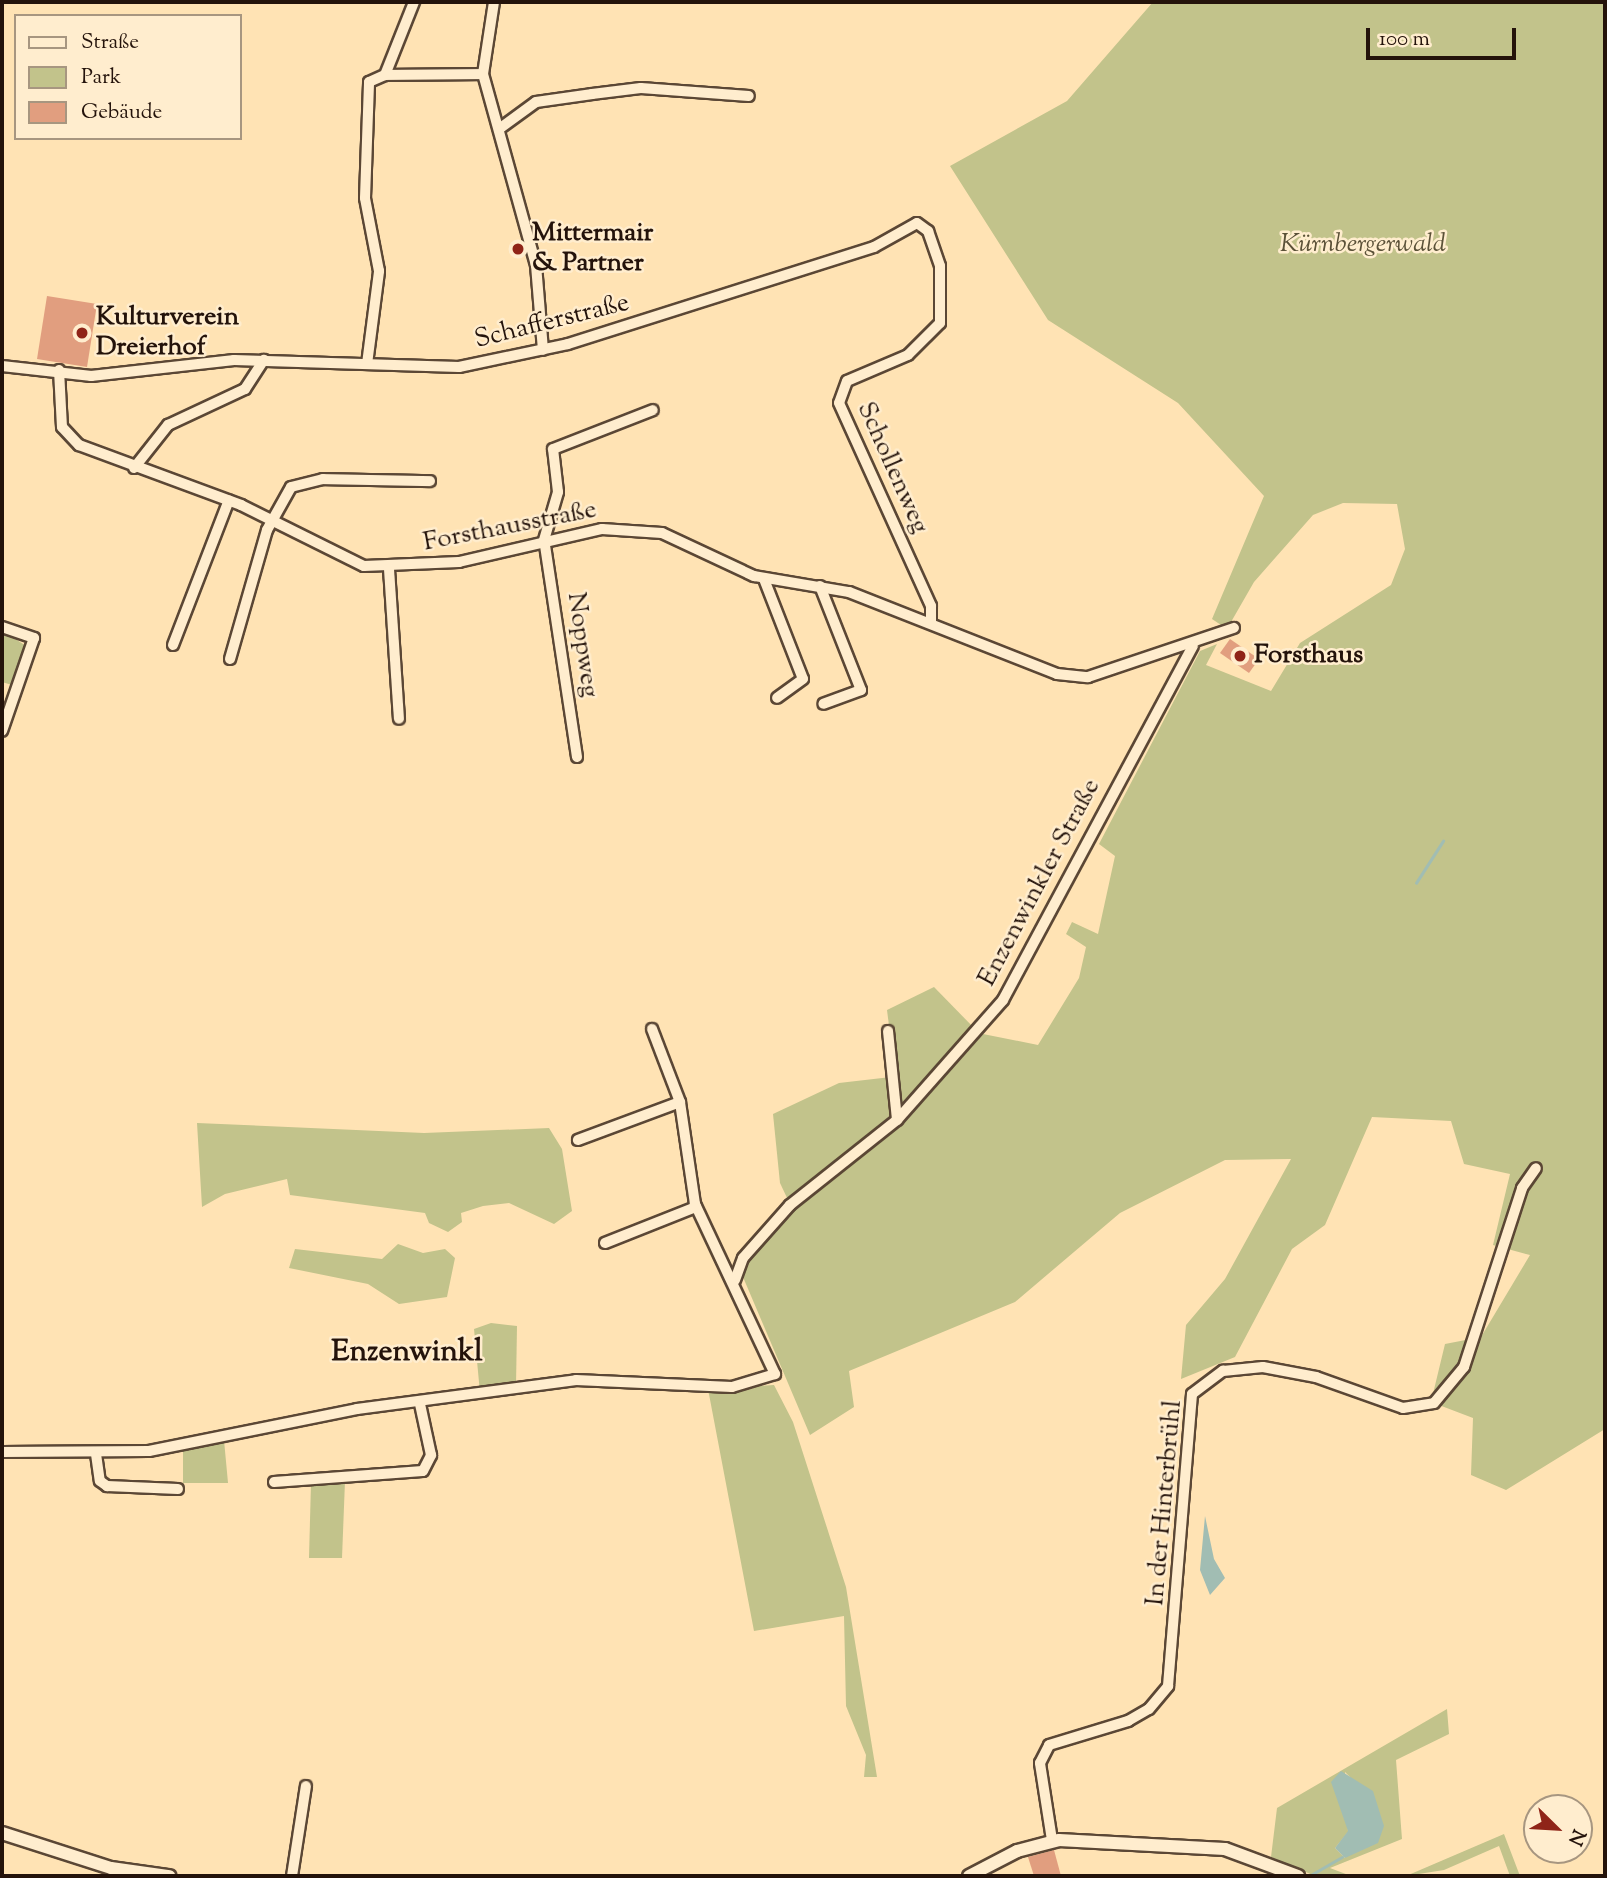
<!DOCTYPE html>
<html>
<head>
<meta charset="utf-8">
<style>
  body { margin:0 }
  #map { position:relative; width:1607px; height:1878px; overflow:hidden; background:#ffe3b4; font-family:"Sorts Mill Goudy",serif }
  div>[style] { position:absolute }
  .green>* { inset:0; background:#c2c38b }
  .water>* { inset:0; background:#a1bdb3 }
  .stream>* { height:2.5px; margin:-1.25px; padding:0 1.25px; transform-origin:1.25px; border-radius:1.25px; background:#a1bdb3 }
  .building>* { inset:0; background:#e19e7f }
  .roads { filter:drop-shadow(2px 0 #5b4735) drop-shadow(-2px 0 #5b4735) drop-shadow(0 2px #5b4735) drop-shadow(0 -2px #5b4735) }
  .street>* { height:10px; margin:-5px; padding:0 5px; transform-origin:5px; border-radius:5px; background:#ffedce }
  .secondary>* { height:12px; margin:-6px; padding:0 6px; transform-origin:6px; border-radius:6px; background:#ffedce }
  .dots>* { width:19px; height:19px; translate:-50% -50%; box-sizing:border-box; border:4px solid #ffedce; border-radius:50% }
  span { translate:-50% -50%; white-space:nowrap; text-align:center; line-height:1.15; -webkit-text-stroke:5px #ffedce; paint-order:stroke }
  .poi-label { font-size:26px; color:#24130b; font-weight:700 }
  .left { translate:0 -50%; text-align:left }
  .park-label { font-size:26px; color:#5b5138; font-style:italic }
  .street-label { font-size:26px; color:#24130b }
  .quarter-label { font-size:30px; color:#24130b; font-weight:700 }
  .frame { position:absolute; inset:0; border:4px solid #24130b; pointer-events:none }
  .legend { position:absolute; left:14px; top:14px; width:228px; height:126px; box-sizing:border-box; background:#ffedce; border:2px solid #a79680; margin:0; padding:9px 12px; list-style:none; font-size:21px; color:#24130b }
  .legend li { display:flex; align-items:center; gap:14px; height:35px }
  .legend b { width:35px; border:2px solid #a79680 }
  .north { position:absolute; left:1523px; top:1794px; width:70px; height:70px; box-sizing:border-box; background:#ffedce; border:2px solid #a79680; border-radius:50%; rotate:114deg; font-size:19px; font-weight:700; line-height:28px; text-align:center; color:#24130b }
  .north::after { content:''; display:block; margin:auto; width:24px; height:32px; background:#8f2418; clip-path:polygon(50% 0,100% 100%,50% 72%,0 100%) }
  .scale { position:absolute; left:1366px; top:28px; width:150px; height:32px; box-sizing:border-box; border:4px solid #24130b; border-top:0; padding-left:9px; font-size:21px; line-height:24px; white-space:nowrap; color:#24130b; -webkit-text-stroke:5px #ffedce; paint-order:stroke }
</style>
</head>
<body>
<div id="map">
  <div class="green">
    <i style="clip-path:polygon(1153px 2px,1605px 2px,1605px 1429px,1506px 1490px,1471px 1475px,1473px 1418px,1431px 1402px,1445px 1344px,1481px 1337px,1530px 1255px,1493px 1245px,1510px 1174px,1464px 1164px,1451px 1121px,1372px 1117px,1325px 1225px,1292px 1249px,1235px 1357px,1181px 1379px,1186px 1325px,1225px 1279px,1291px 1159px,1225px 1160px,1120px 1213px,1015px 1302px,849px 1371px,854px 1407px,810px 1435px,740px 1270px,796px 1207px,901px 1125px,983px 1034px,1038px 1045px,1079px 978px,1086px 947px,1066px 934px,1072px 922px,1098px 934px,1115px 856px,1099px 844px,1200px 651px,1217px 644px,1206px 665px,1271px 691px,1300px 643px,1391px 585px,1405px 549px,1397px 504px,1343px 503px,1313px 515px,1254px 582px,1227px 629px,1212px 619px,1264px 496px,1178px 403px,1048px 320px,950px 166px,1067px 101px)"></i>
    <i style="clip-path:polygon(2px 630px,26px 646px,12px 685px,2px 682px)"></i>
    <i style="clip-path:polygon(934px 987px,976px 1030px,900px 1111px,887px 1010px)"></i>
    <i style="clip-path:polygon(891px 1077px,894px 1119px,789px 1202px,780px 1183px,773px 1114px,839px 1083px)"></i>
    <i style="clip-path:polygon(197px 1123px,424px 1133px,549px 1128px,562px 1149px,572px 1211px,554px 1224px,509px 1203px,483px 1206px,461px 1213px,462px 1222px,448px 1232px,429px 1223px,425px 1213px,290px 1195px,287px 1179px,225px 1194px,202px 1207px)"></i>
    <i style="clip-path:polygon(398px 1244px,423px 1253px,445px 1249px,455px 1258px,447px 1297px,399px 1304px,368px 1284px,289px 1268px,295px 1249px,382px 1259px)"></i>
    <i style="clip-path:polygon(491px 1323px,517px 1326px,516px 1386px,480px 1393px,474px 1329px)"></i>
    <i style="clip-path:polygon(774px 1385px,793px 1422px,846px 1587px,877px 1777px,864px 1777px,866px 1755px,846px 1706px,844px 1616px,754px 1631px,708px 1389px)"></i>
    <i style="clip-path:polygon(224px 1440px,228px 1483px,183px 1483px,183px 1449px)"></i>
    <i style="clip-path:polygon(345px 1481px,342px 1558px,309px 1558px,311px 1483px)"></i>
    <i style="clip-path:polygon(evenodd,1447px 1709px,1449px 1734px,1396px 1760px,1402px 1839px,1330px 1868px,1351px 1876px,1315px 1876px,1271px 1857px,1277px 1808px,1447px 1709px,1345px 1772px,1356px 1783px,1345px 1858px,1335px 1848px,1348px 1832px,1345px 1772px)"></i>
    <i style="clip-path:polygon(1504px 1834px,1520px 1876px,1510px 1876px,1499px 1846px,1444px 1870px,1406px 1876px)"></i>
  </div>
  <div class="water">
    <i style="clip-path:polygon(1205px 1516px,1214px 1559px,1225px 1578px,1210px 1595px,1200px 1570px)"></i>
    <i style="clip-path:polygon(1341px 1771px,1373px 1791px,1384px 1826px,1378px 1843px,1345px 1858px,1335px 1848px,1348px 1831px,1331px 1782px)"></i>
  </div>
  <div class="stream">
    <i style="left:1416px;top:883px;width:50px;rotate:-57.3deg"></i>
    <i style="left:1309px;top:1876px;width:38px;rotate:-30deg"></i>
  </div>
  <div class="building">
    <i style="clip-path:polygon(47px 296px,97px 304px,87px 367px,37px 359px)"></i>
    <i style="clip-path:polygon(1230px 639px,1259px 659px,1249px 673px,1220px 653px)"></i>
    <i style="clip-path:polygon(1054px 1850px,1061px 1876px,1034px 1876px,1028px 1857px)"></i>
  </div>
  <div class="roads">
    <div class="street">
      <i style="left:494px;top:2px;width:73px;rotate:98.7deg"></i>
      <i style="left:483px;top:74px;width:198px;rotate:74.5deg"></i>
      <i style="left:536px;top:265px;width:85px;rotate:85.3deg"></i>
      <i style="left:385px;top:75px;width:79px;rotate:-68.3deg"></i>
      <i style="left:499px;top:129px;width:46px;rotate:-36.1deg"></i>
      <i style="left:536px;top:102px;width:57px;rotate:-8.1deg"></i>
      <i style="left:592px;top:94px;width:49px;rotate:-7deg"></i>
      <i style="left:641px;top:88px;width:108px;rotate:4.2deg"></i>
      <i style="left:367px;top:364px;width:94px;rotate:-82.6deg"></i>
      <i style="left:379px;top:271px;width:74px;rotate:-100.9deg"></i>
      <i style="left:365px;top:198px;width:116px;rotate:-88deg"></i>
      <i style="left:369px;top:82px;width:17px;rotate:-24deg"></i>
      <i style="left:385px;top:75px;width:98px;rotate:-0.6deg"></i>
      <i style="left:2px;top:366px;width:90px;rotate:6.4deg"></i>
      <i style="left:91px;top:376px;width:144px;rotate:-6.4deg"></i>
      <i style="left:234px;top:360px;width:225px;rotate:1.8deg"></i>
      <i style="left:459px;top:367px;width:111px;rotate:-11.9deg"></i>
      <i style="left:568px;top:344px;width:321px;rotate:-17.6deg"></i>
      <i style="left:874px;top:247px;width:49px;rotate:-29.2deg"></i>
      <i style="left:917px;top:223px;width:14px;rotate:36deg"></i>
      <i style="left:928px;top:231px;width:37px;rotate:71deg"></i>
      <i style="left:940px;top:266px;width:57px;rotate:90deg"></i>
      <i style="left:940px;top:323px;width:45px;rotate:135deg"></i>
      <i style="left:908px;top:355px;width:66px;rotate:156.9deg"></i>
      <i style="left:847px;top:381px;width:23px;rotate:110deg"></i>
      <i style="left:839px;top:403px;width:223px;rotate:65.6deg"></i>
      <i style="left:931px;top:606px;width:15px;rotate:90deg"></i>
      <i style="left:59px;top:370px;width:57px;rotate:87deg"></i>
      <i style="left:62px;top:427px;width:25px;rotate:47deg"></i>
      <i style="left:79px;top:445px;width:173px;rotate:20.3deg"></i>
      <i style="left:241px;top:505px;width:137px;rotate:26.4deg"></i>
      <i style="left:364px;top:566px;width:95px;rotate:-2.4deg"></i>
      <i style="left:459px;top:562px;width:147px;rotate:-13deg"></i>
      <i style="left:602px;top:529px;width:60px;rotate:3.8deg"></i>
      <i style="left:662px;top:533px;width:102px;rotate:25.1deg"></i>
      <i style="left:754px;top:576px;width:96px;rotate:9.6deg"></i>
      <i style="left:849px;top:592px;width:224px;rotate:21.5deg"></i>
      <i style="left:1057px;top:674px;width:31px;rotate:6deg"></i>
      <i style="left:1088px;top:677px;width:154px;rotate:-18.6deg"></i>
      <i style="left:134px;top:468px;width:55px;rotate:-51.7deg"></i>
      <i style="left:168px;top:425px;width:85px;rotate:-25.1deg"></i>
      <i style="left:245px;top:389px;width:35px;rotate:-57deg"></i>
      <i style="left:389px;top:569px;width:150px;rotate:86.2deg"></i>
      <i style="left:764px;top:579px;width:107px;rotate:68.7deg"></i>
      <i style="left:803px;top:679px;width:32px;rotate:144deg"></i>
      <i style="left:820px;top:586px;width:112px;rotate:68.5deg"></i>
      <i style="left:861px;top:690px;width:40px;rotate:159.8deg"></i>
      <i style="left:2px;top:627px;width:34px;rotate:19deg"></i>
      <i style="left:34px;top:638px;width:98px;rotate:109deg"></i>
      <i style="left:173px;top:645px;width:155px;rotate:-68.9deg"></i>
      <i style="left:230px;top:659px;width:134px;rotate:-74deg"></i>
      <i style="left:267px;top:530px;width:49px;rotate:-60.8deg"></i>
      <i style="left:291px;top:487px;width:33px;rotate:-14deg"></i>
      <i style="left:323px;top:479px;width:107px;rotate:1.1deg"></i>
      <i style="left:577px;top:757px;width:219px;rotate:-98.6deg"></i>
      <i style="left:544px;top:540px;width:50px;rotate:-73.7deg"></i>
      <i style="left:558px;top:492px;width:43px;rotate:-96.6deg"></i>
      <i style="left:553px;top:449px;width:107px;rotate:-21.3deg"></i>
      <i style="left:652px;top:1029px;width:78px;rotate:69deg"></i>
      <i style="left:888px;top:1031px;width:89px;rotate:84.2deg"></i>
      <i style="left:605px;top:1243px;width:98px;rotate:-21.6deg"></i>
      <i style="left:735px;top:1280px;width:23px;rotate:-70deg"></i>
      <i style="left:743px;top:1258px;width:71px;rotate:-48.4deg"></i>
      <i style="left:790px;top:1205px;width:137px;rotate:-38.5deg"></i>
      <i style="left:897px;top:1120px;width:160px;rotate:-48.5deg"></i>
      <i style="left:1003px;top:1000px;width:402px;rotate:-61.8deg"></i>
      <i style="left:2px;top:1452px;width:147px;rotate:-0.4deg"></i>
      <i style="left:149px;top:1451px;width:212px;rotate:-11.4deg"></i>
      <i style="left:357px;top:1409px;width:221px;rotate:-7.5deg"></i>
      <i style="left:576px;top:1380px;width:156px;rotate:2.6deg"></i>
      <i style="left:732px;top:1387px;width:45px;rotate:-16.8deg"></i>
      <i style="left:775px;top:1374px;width:188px;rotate:-115.2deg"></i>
      <i style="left:695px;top:1204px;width:103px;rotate:-98.4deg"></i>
      <i style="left:680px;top:1102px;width:109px;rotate:159.6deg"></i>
      <i style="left:96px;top:1454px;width:27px;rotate:82deg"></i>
      <i style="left:100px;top:1481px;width:9px;rotate:36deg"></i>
      <i style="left:107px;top:1486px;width:71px;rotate:2.4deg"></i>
      <i style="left:274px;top:1482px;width:149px;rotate:-4.2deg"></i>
      <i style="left:423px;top:1471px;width:18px;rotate:-63deg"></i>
      <i style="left:431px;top:1455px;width:52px;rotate:-102.2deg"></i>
      <i style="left:1052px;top:1840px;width:78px;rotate:-98.9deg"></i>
      <i style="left:1040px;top:1763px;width:20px;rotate:-63deg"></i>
      <i style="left:1049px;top:1745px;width:83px;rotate:-16.9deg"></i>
      <i style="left:1128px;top:1721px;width:24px;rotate:-30deg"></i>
      <i style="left:1149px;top:1709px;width:30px;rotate:-50deg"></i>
      <i style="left:1168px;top:1686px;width:293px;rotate:-85.3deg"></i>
      <i style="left:1192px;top:1394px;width:39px;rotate:-37deg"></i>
      <i style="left:1223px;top:1371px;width:40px;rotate:-5.7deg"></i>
      <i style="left:1263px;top:1367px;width:54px;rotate:10.7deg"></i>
      <i style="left:1316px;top:1377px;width:92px;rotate:19.6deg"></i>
      <i style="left:1403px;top:1408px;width:31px;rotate:-9deg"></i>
      <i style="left:1434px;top:1403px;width:47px;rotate:-50.2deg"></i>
      <i style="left:1464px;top:1367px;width:188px;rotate:-72deg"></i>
      <i style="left:1522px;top:1188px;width:24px;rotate:-55deg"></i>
      <i style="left:292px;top:1876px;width:91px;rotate:-81.2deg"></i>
    </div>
    <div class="secondary">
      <i style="left:2px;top:1833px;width:114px;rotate:17.8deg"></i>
      <i style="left:111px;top:1868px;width:59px;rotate:7.9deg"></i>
      <i style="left:969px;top:1876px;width:54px;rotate:-27.5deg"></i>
      <i style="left:1017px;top:1851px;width:43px;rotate:-14.7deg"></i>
      <i style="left:1059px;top:1840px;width:166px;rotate:3.1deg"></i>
      <i style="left:1225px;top:1849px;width:78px;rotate:20.3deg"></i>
    </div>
  </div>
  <div class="dots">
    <i style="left:518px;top:249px;background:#8f2418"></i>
    <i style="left:82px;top:333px;background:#8f2418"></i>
    <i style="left:1240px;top:656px;background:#8f2418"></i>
  </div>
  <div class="poi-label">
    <span class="left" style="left:532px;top:249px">Mittermair<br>&amp; Partner</span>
    <span class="left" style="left:96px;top:333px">Kulturverein<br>Dreierhof</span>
    <span class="left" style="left:1254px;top:656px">Forsthaus</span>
  </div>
  <div class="park-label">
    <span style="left:1363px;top:245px">Kürnbergerwald</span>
  </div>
  <div class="street-label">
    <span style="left:552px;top:322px;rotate:-14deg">Schafferstraße</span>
    <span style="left:892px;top:468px;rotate:66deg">Schollenweg</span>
    <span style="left:510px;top:527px;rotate:-11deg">Forsthausstraße</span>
    <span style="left:582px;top:645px;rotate:82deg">Noppweg</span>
    <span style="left:1040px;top:883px;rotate:-62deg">Enzenwinkler Straße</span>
    <span style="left:1165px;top:1503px;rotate:-85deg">In der Hinterbrühl</span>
  </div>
  <div class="quarter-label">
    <span style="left:407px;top:1353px">Enzenwinkl</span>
  </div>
  <div class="frame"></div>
  <ul class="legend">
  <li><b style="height:9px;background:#ffedce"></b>Straße</li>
  <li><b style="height:19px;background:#c2c38b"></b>Park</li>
  <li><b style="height:19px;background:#e19e7f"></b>Gebäude</li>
  </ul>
  <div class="north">N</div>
  <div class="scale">100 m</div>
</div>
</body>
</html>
